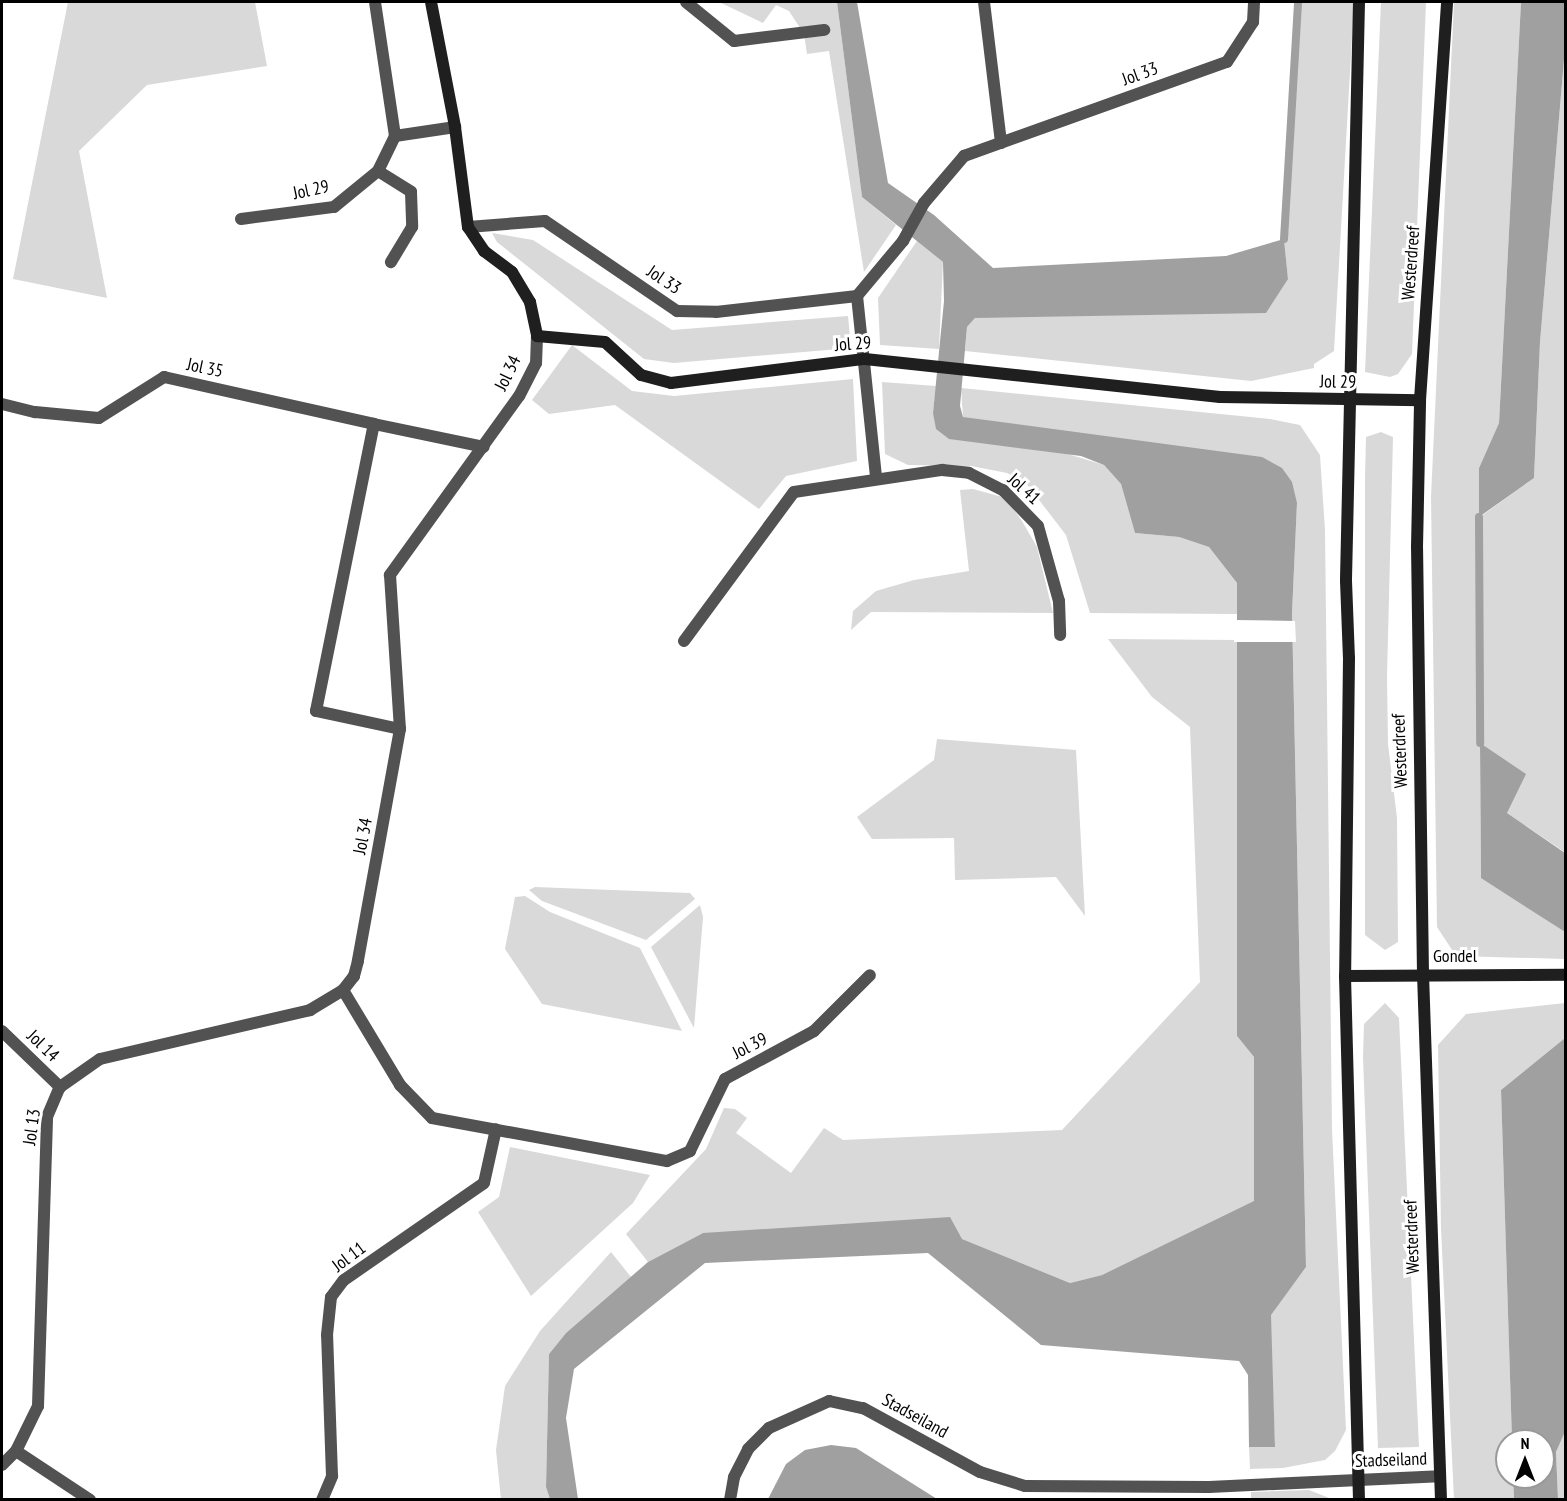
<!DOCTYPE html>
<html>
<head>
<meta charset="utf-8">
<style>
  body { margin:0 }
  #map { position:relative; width:1567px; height:1501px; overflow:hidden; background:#fff; font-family:"PT Sans Narrow",sans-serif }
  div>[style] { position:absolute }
  .green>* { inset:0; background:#d9d9d9 }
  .water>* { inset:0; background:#a0a0a0 }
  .pier>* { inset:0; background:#fff }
  .stream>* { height:8px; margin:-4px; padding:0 4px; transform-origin:4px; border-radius:4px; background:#a0a0a0 }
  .street>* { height:12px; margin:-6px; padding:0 6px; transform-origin:6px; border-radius:6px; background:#525252 }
  .secondary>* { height:12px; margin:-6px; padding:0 6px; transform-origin:6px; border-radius:6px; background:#1f1f1f }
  span { translate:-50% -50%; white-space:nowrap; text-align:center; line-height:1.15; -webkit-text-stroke:6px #fff; paint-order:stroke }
  .street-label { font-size:18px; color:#000 }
  .frame { position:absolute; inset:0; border:3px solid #000; pointer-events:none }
  .north { position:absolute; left:1495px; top:1429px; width:60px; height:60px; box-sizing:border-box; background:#fff; border:2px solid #999; border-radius:50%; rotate:0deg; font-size:16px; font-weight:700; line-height:24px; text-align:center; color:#000 }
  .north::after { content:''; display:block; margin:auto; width:21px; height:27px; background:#000; clip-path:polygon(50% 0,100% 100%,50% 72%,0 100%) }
</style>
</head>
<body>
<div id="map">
  <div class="green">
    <i style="clip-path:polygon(68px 2px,255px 2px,267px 66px,147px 85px,79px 151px,107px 298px,13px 279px)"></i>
    <i style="clip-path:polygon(719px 2px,837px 2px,862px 197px,896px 225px,864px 272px,829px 51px,807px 54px,804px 34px,789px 11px,776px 5px,763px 23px)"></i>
    <i style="clip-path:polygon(1298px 2px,1354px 2px,1334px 351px,1314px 364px,1314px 368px,1251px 381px,965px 351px,967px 327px,975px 318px,1288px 279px,1284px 239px)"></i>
    <i style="clip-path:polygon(1381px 2px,1426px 2px,1412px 354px,1398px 374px,1390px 377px,1365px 372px)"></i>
    <i style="clip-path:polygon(1454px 2px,1521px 2px,1499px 423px,1479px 468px,1480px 517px,1534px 478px,1540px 342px,1565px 48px,1566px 853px,1507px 813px,1480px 744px,1481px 877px,1565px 932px,1565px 959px,1456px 956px,1437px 927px,1431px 497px)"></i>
    <i style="clip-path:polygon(492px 233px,533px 240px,672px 330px,848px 316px,851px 348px,674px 363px,644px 359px,497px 242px)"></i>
    <i style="clip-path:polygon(917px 241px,943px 262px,939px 349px,880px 345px,878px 298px)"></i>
    <i style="clip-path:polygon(572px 345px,632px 391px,674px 396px,853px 379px,857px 461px,786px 476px,759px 509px,615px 405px,549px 414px,532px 400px)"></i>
    <i style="clip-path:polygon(882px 382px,936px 386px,933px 413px,1104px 465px,1121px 484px,1135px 533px,1179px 537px,1209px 547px,1237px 583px,1237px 614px,1090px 613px,1066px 535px,1026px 483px,1007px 473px,971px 466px,908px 465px,885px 454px)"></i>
    <i style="clip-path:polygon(961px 388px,1270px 419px,1300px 425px,1320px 455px,1325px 530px,1332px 1129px,1346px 1430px,1335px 1451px,1325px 1460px,1283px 1468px,1250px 1469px,1249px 1447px,1275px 1446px,1270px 1315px,1306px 1267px,1292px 614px,1297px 503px,963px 417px)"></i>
    <i style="clip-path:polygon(1381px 432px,1393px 437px,1387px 677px,1388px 744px,1397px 818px,1398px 942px,1385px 950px,1365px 935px,1365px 477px,1366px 437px)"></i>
    <i style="clip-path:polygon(973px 489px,1006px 498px,1022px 521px,1037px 547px,1053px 613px,871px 612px,851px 630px,853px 611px,876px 591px,914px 580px,969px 571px,960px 490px)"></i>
    <i style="clip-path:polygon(1108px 639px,1237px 640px,1237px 1036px,1254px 1057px,1254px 1202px,1102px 1275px,1070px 1283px,962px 1239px,703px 1233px,648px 1262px,626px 1234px,706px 1149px,724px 1108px,735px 1109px,747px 1118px,736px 1133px,791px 1173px,824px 1128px,843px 1140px,1062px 1130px,1200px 982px,1190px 727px,1152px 697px)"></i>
    <i style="clip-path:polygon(937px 739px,1076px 750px,1085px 916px,1056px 877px,955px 880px,954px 838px,872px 839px,857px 817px,934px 760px)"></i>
    <i style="clip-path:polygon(535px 887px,690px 893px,695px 899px,646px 940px,542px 901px,529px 890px)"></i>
    <i style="clip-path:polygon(525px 896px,550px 912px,640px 948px,682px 1031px,542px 1004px,505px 949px,515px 897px)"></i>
    <i style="clip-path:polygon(700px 905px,703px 917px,694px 1028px,651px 947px)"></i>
    <i style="clip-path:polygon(1385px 1003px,1399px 1018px,1419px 1447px,1378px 1448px,1363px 1058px,1364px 1024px)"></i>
    <i style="clip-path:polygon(1565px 1003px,1565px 1038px,1501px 1090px,1512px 1441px,1507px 1441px,1507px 1477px,1513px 1477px,1514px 1499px,1454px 1499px,1441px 1229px,1438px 1045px,1466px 1014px)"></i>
    <i style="clip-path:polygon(510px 1147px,650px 1175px,633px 1203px,531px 1296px,478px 1212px,499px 1197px)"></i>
    <i style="clip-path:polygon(611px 1252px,631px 1277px,566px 1333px,549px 1354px,546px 1487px,550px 1499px,501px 1500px,496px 1450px,505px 1386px,540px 1331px)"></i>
    <i style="clip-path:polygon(1565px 1429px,1565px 1499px,1558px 1499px,1556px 1452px)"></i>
    <i style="clip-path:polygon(1309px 1490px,1332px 1499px,1251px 1499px,1251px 1492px)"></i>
  </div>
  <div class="water">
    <i style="clip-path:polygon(837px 2px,857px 2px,888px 183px,934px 215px,993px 268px,1226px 256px,1284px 239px,1288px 279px,1266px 313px,975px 318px,967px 327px,960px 406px,963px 417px,1262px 457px,1282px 468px,1292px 482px,1297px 503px,1292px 614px,1306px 1267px,1271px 1315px,1275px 1447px,1249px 1447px,1248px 1375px,1239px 1361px,1041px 1345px,928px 1253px,705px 1263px,574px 1369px,566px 1418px,578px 1499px,550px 1499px,546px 1487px,549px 1354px,566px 1333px,648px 1262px,703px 1233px,950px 1217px,962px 1239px,1070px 1283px,1102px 1275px,1254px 1201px,1254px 1057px,1237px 1036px,1237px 583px,1209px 547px,1179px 537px,1135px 533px,1121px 484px,1104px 465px,1081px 456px,949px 439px,936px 429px,933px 413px,944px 301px,943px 262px,862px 197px)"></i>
    <i style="clip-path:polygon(1521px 2px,1566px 2px,1565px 48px,1540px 342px,1534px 478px,1479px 517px,1479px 468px,1499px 423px)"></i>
    <i style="clip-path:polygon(1480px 743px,1526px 774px,1507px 813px,1565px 853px,1565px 932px,1481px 878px)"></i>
    <i style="clip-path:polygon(1565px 1038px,1566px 1429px,1556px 1452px,1558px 1499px,1514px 1499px,1513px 1477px,1543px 1477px,1543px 1441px,1512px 1441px,1501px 1090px)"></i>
    <i style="clip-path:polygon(831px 1445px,856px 1448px,937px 1499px,768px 1499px,786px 1464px,805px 1450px)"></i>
  </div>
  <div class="pier">
    <i style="clip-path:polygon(1234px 620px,1295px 621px,1296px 642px,1234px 642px)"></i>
  </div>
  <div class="stream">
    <i style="left:1284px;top:239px;width:237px;rotate:-86.6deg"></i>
    <i style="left:1479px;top:517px;width:226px;rotate:89.7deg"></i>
  </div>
  <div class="street">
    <i style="left:686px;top:2px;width:62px;rotate:39.1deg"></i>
    <i style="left:734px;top:41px;width:91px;rotate:-7deg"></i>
    <i style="left:984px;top:2px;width:142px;rotate:83.1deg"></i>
    <i style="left:395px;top:136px;width:61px;rotate:-8.5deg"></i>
    <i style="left:378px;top:171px;width:39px;rotate:32deg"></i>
    <i style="left:411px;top:192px;width:35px;rotate:88deg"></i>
    <i style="left:412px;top:227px;width:41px;rotate:121deg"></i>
    <i style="left:241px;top:219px;width:94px;rotate:-7.4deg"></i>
    <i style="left:334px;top:207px;width:57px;rotate:-39.3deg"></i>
    <i style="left:378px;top:171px;width:39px;rotate:-64deg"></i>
    <i style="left:395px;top:136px;width:135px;rotate:-98.5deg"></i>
    <i style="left:468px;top:227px;width:77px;rotate:-4.5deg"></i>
    <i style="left:545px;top:221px;width:160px;rotate:34.3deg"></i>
    <i style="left:677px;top:311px;width:39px;rotate:1deg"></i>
    <i style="left:716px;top:312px;width:142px;rotate:-6.5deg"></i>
    <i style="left:857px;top:296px;width:72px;rotate:-50.1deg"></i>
    <i style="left:903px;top:241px;width:43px;rotate:-61.1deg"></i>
    <i style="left:924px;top:203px;width:62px;rotate:-49.6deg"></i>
    <i style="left:964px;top:156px;width:279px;rotate:-19.7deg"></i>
    <i style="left:1227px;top:62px;width:48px;rotate:-57deg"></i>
    <i style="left:1253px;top:22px;width:20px;rotate:-87deg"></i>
    <i style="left:857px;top:296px;width:183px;rotate:84deg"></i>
    <i style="left:537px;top:336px;width:27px;rotate:92deg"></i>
    <i style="left:536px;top:363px;width:37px;rotate:117deg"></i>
    <i style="left:519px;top:396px;width:221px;rotate:125.8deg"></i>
    <i style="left:390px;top:575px;width:154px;rotate:86.3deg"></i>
    <i style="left:400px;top:729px;width:236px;rotate:100.3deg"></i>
    <i style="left:358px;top:961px;width:16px;rotate:105deg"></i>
    <i style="left:354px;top:976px;width:18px;rotate:128deg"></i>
    <i style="left:343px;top:990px;width:111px;rotate:59deg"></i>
    <i style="left:400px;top:1085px;width:46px;rotate:45.9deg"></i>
    <i style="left:432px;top:1118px;width:239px;rotate:10.4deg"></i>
    <i style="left:667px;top:1161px;width:25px;rotate:-23deg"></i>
    <i style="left:690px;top:1151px;width:80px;rotate:-64.1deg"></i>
    <i style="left:725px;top:1079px;width:101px;rotate:-28.3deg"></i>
    <i style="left:814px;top:1031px;width:79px;rotate:-45deg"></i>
    <i style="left:2px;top:404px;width:34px;rotate:14deg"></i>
    <i style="left:35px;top:412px;width:64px;rotate:5.4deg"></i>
    <i style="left:99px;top:418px;width:77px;rotate:-32.2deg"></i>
    <i style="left:164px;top:377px;width:215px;rotate:12.6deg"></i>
    <i style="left:684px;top:641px;width:185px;rotate:-53.6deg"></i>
    <i style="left:794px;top:492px;width:150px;rotate:-8.5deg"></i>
    <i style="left:942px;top:470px;width:27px;rotate:6deg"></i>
    <i style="left:969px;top:473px;width:38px;rotate:27deg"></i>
    <i style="left:1003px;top:490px;width:50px;rotate:45.8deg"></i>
    <i style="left:1038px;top:526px;width:78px;rotate:74.4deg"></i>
    <i style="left:1059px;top:601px;width:34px;rotate:88deg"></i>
    <i style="left:400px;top:729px;width:86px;rotate:-167.9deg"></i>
    <i style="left:316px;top:711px;width:293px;rotate:-78.6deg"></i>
    <i style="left:374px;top:424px;width:112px;rotate:11.8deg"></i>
    <i style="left:2px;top:1031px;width:81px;rotate:44deg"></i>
    <i style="left:16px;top:1451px;width:89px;rotate:33.5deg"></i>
    <i style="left:2px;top:1465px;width:20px;rotate:-45deg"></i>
    <i style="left:16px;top:1451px;width:50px;rotate:-63.9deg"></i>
    <i style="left:38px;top:1406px;width:289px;rotate:-88.2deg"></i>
    <i style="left:47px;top:1117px;width:33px;rotate:-67deg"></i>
    <i style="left:60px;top:1087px;width:49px;rotate:-35deg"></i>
    <i style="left:100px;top:1059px;width:216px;rotate:-13.1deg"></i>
    <i style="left:310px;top:1010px;width:39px;rotate:-31deg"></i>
    <i style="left:322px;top:1500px;width:26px;rotate:-67deg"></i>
    <i style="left:332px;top:1476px;width:141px;rotate:-92deg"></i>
    <i style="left:327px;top:1335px;width:38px;rotate:-84deg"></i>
    <i style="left:331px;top:1297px;width:21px;rotate:-53deg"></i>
    <i style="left:344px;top:1280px;width:170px;rotate:-34.7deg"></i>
    <i style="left:484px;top:1183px;width:55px;rotate:-77.5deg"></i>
    <i style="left:730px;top:1500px;width:23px;rotate:-80deg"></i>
    <i style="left:734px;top:1477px;width:31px;rotate:-63deg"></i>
    <i style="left:748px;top:1449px;width:30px;rotate:-45deg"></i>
    <i style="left:769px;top:1428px;width:66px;rotate:-24.2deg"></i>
    <i style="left:829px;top:1401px;width:35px;rotate:12deg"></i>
    <i style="left:863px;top:1408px;width:133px;rotate:28.7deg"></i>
    <i style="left:980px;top:1472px;width:47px;rotate:17.3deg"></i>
    <i style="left:1025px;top:1486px;width:184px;rotate:0.3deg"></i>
    <i style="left:1209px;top:1487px;width:230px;rotate:-2.7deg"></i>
  </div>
  <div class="secondary">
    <i style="left:431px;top:2px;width:127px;rotate:79.1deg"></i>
    <i style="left:455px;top:127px;width:101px;rotate:82.6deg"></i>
    <i style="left:468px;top:227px;width:29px;rotate:56deg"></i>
    <i style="left:484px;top:251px;width:35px;rotate:37deg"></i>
    <i style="left:512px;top:272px;width:35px;rotate:59deg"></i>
    <i style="left:530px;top:302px;width:35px;rotate:78deg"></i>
    <i style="left:537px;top:336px;width:68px;rotate:5deg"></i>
    <i style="left:605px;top:342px;width:49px;rotate:42.5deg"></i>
    <i style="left:641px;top:375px;width:31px;rotate:15deg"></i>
    <i style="left:671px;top:383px;width:195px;rotate:-7.1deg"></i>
    <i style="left:865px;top:359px;width:357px;rotate:6.1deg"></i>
    <i style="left:1220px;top:397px;width:200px;rotate:0.9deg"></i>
    <i style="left:1359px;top:2px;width:579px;rotate:91.29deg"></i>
    <i style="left:1346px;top:581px;width:77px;rotate:87.8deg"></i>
    <i style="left:1349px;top:658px;width:318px;rotate:90.7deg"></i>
    <i style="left:1345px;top:976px;width:524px;rotate:88.47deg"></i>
    <i style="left:1345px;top:976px;width:221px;rotate:-0.3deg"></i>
    <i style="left:1441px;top:1500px;width:526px;rotate:-91.96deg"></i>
    <i style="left:1423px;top:974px;width:427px;rotate:-90.8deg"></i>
    <i style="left:1417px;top:547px;width:147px;rotate:-88.8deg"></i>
    <i style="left:1420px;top:400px;width:399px;rotate:-86.1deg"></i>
  </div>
  <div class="street-label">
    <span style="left:1140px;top:74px;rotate:-20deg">Jol 33</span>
    <span style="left:311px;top:190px;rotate:-12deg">Jol 29</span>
    <span style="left:1411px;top:263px;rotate:-86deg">Westerdreef</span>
    <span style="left:664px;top:280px;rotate:34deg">Jol 33</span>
    <span style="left:853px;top:344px;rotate:-4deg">Jol 29</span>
    <span style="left:205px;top:368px;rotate:12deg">Jol 35</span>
    <span style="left:508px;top:373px;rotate:-64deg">Jol 34</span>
    <span style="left:1338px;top:382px;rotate:1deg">Jol 29</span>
    <span style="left:1024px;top:489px;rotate:42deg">Jol 41</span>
    <span style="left:1400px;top:751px;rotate:-92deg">Westerdreef</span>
    <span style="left:363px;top:836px;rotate:-79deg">Jol 34</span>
    <span style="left:1455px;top:956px">Gondel</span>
    <span style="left:43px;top:1046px;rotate:44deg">Jol 14</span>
    <span style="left:750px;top:1046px;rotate:-27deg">Jol 39</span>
    <span style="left:32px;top:1127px;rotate:-82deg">Jol 13</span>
    <span style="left:1412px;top:1237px;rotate:-92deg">Westerdreef</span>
    <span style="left:349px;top:1257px;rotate:-37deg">Jol 11</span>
    <span style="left:915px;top:1416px;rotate:29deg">Stadseiland</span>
    <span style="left:1391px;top:1460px;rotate:-2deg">Stadseiland</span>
  </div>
  <div class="frame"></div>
  <div class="north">N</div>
</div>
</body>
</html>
